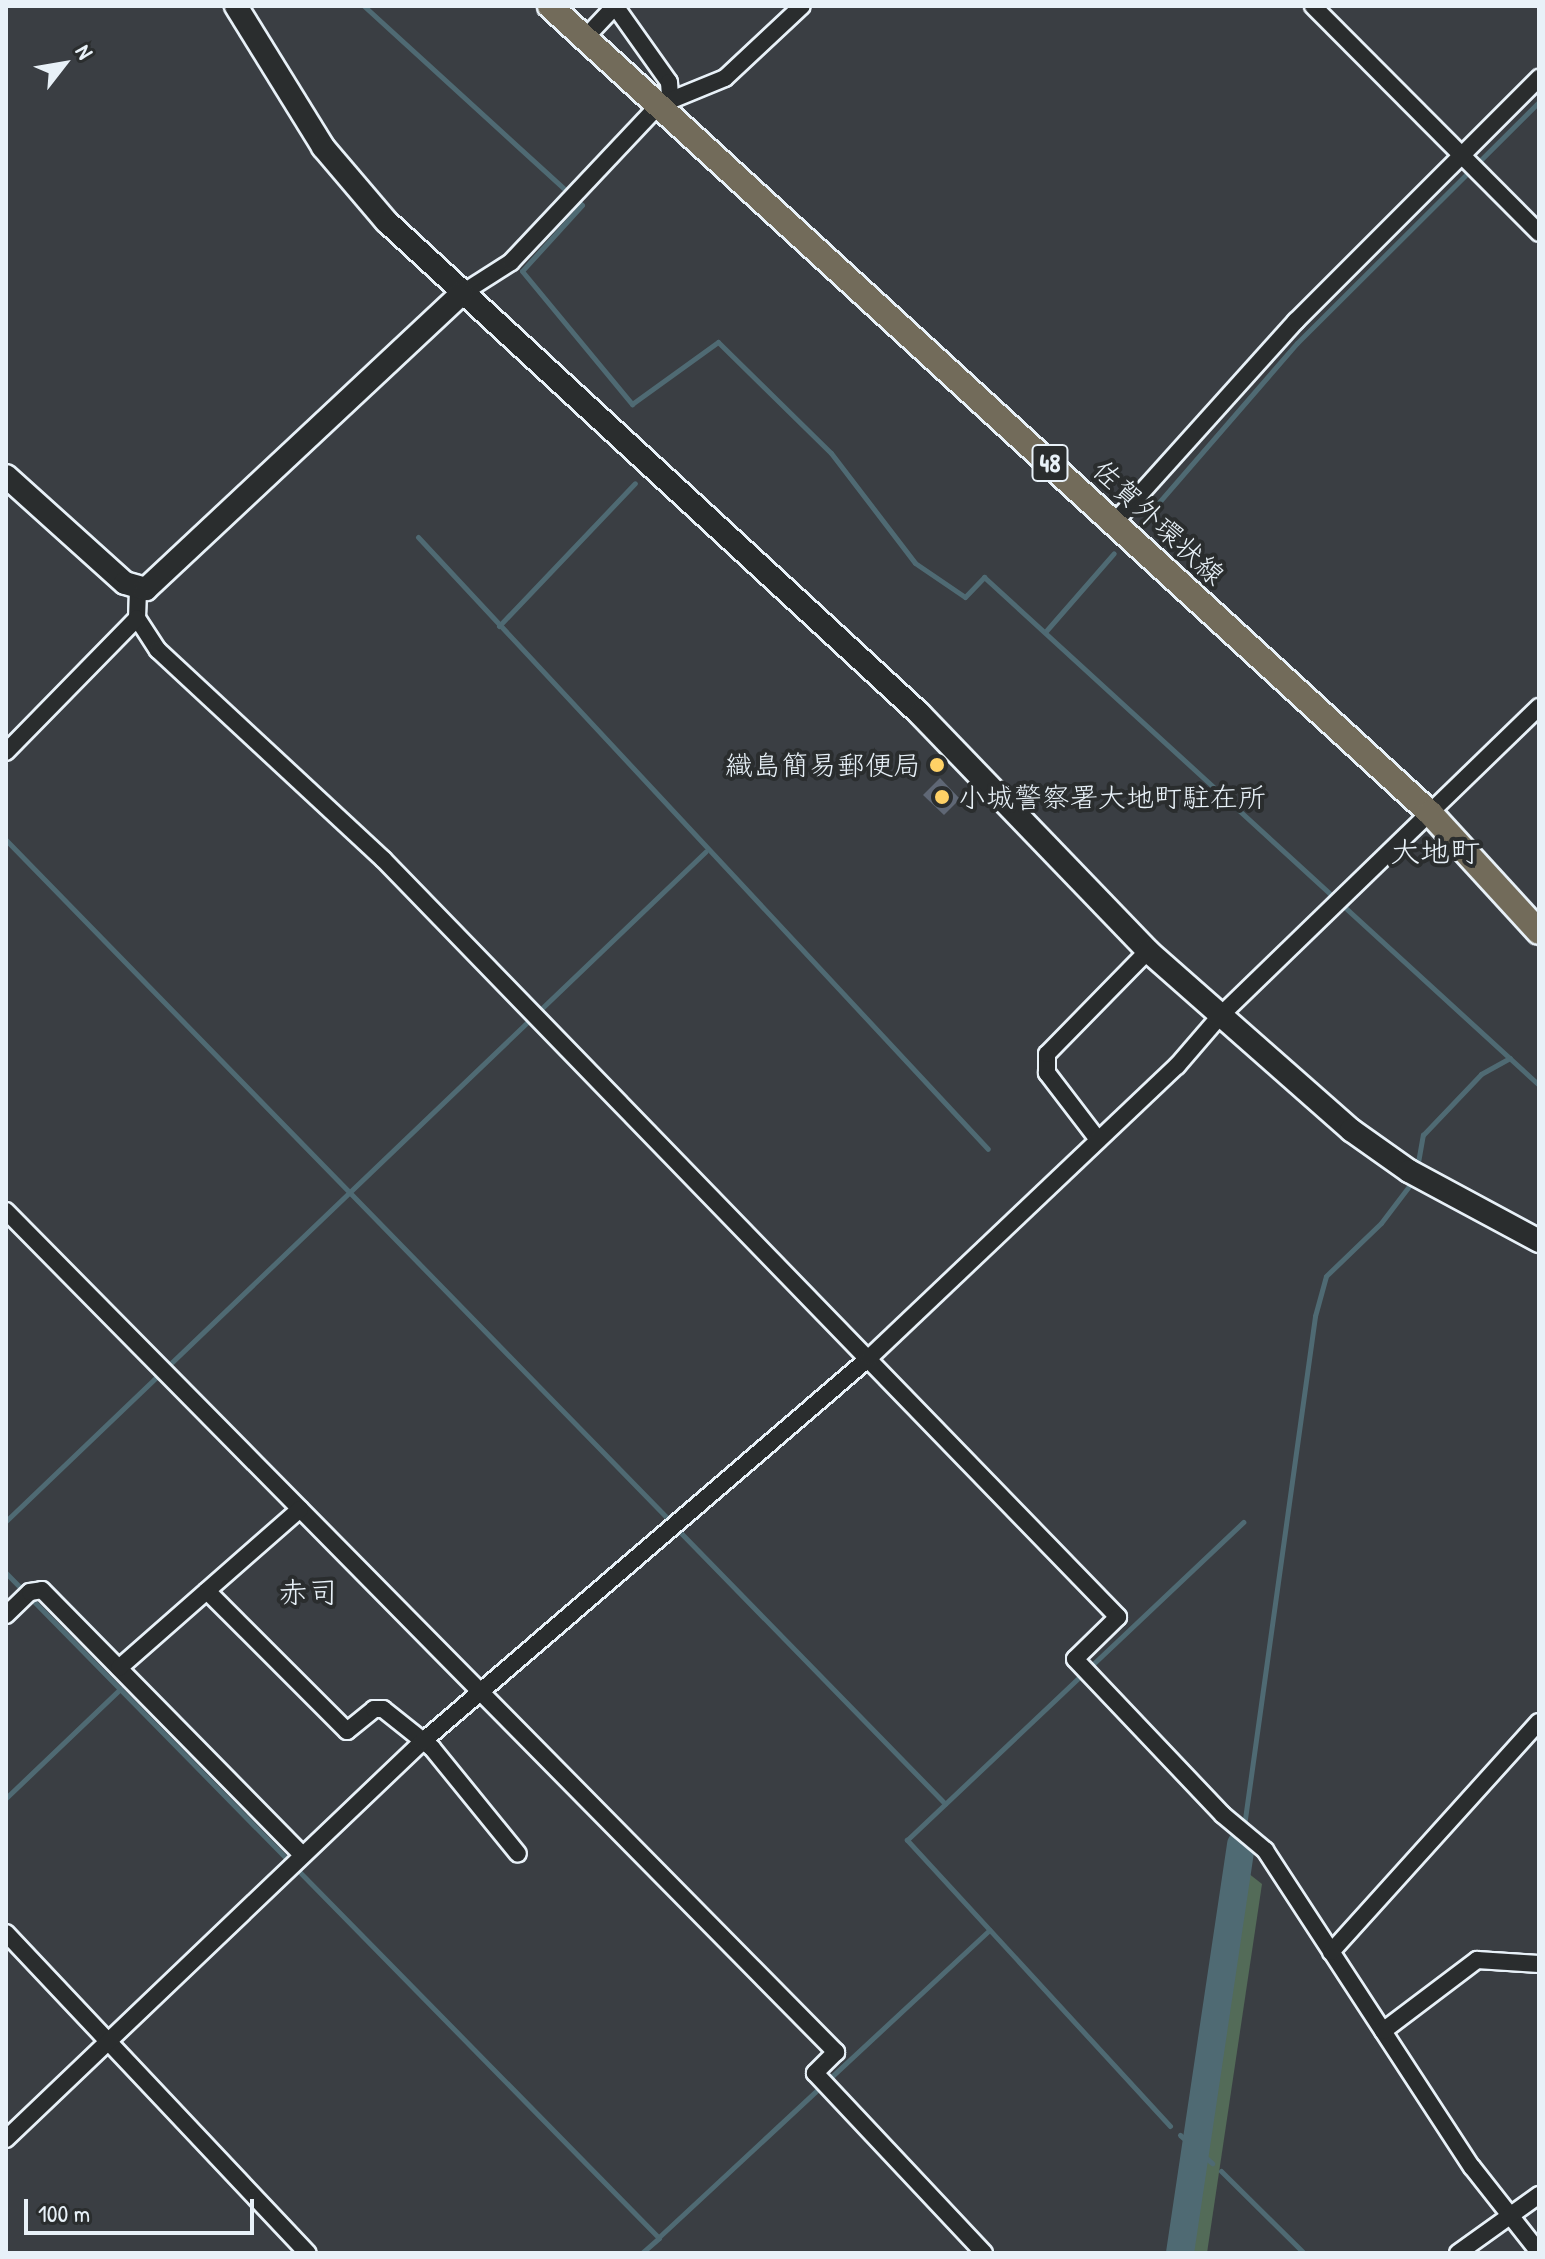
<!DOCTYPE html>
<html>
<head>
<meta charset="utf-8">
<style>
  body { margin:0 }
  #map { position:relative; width:1545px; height:2259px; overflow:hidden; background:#3a3e43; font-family:"Patrick Hand","Klee One",sans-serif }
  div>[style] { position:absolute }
  .green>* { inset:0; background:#536b58 }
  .stream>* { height:5px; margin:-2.5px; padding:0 2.5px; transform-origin:2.5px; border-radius:2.5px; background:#4f6a73 }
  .river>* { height:28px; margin:-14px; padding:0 14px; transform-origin:14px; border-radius:14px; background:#4f6a73 }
  .building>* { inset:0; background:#5f6775 }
  .roads { filter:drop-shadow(2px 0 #e8f1f8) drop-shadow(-2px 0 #e8f1f8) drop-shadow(0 2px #e8f1f8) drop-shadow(0 -2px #e8f1f8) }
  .street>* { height:16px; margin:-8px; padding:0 8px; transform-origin:8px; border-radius:8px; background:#2a2d2e }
  .secondary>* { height:22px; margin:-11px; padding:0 11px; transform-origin:11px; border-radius:11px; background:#2a2d2e }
  .primary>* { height:24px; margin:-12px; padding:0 12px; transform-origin:12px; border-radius:12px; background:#726b5a }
  .dots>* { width:22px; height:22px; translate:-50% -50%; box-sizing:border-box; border:4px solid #2a2d2e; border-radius:50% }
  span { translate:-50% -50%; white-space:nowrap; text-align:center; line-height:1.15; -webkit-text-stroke:8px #2a2d2e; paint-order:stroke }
  .shield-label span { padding:2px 6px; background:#2a2d2e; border:2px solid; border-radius:6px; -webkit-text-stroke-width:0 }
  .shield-label { font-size:26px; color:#e8f1f8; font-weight:700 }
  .street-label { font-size:28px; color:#e8f1f8 }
  .poi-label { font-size:28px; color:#e8f1f8 }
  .right { translate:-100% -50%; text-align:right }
  .left { translate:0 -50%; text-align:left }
  .neighbourhood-label { font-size:30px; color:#e8f1f8 }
  .frame { position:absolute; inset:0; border:8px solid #e8f1f8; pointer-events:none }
  .north { position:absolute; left:24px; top:24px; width:80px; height:80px; -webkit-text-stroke:6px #2a2d2e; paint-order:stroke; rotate:59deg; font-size:22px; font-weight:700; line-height:32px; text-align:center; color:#e8f1f8 }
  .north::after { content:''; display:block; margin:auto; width:28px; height:36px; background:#e8f1f8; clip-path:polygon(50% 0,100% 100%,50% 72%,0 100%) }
  .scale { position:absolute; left:24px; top:2199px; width:230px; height:36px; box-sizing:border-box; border:4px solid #e8f1f8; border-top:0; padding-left:10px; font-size:24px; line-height:28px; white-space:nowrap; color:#e8f1f8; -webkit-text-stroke:6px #2a2d2e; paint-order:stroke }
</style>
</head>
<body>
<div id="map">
  <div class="green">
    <i style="clip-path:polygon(1248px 1873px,1262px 1884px,1207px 2253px,1192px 2253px)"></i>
  </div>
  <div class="stream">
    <i style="left:364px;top:6px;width:295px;rotate:42.4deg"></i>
    <i style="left:582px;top:205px;width:89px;rotate:132.3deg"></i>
    <i style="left:522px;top:271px;width:173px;rotate:50.4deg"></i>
    <i style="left:632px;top:404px;width:106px;rotate:-35.8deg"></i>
    <i style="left:718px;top:342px;width:158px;rotate:44.5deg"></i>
    <i style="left:831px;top:453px;width:138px;rotate:52.6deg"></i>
    <i style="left:915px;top:563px;width:60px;rotate:34.2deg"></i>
    <i style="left:965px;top:597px;width:28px;rotate:-46deg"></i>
    <i style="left:984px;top:577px;width:752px;rotate:42.47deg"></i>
    <i style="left:1141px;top:523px;width:238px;rotate:-49.1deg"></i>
    <i style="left:1297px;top:343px;width:342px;rotate:-44.9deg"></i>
    <i style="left:418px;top:537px;width:836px;rotate:47.04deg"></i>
    <i style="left:499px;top:626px;width:197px;rotate:-46.4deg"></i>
    <i style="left:1046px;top:631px;width:103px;rotate:-48.9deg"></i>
    <i style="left:6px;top:840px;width:951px;rotate:45.72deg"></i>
    <i style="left:1417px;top:1168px;width:34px;rotate:-80deg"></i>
    <i style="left:1423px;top:1135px;width:84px;rotate:-46.4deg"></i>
    <i style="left:1481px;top:1074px;width:33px;rotate:-29deg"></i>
    <i style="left:6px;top:1521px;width:968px;rotate:-43.74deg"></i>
    <i style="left:679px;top:1531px;width:381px;rotate:45.7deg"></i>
    <i style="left:6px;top:1573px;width:932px;rotate:45.52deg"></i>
    <i style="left:659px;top:2238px;width:23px;rotate:139deg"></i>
    <i style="left:6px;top:1798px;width:158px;rotate:-43.7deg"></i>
    <i style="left:1244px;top:1826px;width:515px;rotate:-82.07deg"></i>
    <i style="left:1315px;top:1316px;width:41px;rotate:-74.6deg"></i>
    <i style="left:1326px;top:1276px;width:76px;rotate:-43.9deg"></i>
    <i style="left:1381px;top:1223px;width:53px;rotate:-52.7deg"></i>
    <i style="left:1170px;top:2126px;width:389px;rotate:-132.6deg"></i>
    <i style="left:907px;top:1840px;width:463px;rotate:-43.4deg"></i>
    <i style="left:1180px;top:2135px;width:43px;rotate:41.2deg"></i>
    <i style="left:1221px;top:2171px;width:117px;rotate:44.7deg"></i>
    <i style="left:659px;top:2237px;width:451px;rotate:-42.9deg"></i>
  </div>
  <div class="river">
    <i style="left:1180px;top:2253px;width:413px;rotate:-81.5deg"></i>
  </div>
  <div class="building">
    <i style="clip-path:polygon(940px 778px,960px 799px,944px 815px,923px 795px)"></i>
  </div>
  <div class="roads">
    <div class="street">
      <i style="left:1313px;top:6px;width:320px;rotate:45.1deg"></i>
      <i style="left:585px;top:38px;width:44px;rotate:-46.8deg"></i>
      <i style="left:615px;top:6px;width:93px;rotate:54.6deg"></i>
      <i style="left:669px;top:82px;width:15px;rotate:86deg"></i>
      <i style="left:461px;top:294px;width:59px;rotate:-32.6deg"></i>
      <i style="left:511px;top:262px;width:216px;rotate:-46.7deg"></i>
      <i style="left:659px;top:105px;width:71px;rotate:-22.2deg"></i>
      <i style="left:725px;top:78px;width:105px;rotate:-43.1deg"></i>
      <i style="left:1114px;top:523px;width:272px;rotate:-48deg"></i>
      <i style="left:1296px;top:321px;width:344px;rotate:-45deg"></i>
      <i style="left:138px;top:590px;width:28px;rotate:92deg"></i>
      <i style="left:137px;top:618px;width:38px;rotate:57deg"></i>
      <i style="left:158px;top:650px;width:307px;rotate:42.9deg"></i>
      <i style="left:383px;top:859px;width:1056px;rotate:45.88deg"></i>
      <i style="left:1118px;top:1617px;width:60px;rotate:135.7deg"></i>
      <i style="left:1075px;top:1659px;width:215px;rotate:46.5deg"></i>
      <i style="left:1223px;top:1815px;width:55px;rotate:39.8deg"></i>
      <i style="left:1265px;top:1850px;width:379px;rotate:56.9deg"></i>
      <i style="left:1472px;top:2167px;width:108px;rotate:51.8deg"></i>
      <i style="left:6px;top:752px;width:187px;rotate:-45.6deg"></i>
      <i style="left:1096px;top:1137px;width:81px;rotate:-127.4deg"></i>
      <i style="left:1047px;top:1073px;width:19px;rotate:-90deg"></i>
      <i style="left:1047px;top:1054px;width:144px;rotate:-45.6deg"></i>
      <i style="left:6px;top:1211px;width:1182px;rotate:45.38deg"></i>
      <i style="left:836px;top:2052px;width:30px;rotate:135deg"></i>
      <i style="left:815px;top:2073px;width:247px;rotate:46.8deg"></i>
      <i style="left:207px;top:1591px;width:198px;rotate:45deg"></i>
      <i style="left:347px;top:1731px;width:35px;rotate:-39deg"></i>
      <i style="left:374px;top:1709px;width:9px"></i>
      <i style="left:383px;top:1709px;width:63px;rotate:38.5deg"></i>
      <i style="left:432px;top:1748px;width:136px;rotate:50.9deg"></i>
      <i style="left:6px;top:1615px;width:33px;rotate:-44deg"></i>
      <i style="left:30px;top:1592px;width:12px;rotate:-9deg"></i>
      <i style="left:42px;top:1590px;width:371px;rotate:45.5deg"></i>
      <i style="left:119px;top:1668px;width:241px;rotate:-41.3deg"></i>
      <i style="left:6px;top:1933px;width:440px;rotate:46.7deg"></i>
      <i style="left:1331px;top:1952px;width:310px;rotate:-47.9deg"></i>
      <i style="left:1383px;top:2031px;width:118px;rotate:-37.1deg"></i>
      <i style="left:1477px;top:1960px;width:62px;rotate:3.7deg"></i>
      <i style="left:6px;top:2139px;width:575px;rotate:-43.66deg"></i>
      <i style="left:422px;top:1742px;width:591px;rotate:-40.67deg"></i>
      <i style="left:870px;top:1357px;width:423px;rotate:-43.5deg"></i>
      <i style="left:1177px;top:1066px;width:66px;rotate:-49.3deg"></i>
      <i style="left:1220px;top:1016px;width:444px;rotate:-44.1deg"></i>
      <i style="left:1458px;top:2253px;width:100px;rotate:-35.6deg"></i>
    </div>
    <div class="secondary">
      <i style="left:236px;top:6px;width:166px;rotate:58.3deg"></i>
      <i style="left:323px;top:147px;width:97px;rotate:49.6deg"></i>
      <i style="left:386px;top:221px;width:727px;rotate:42.71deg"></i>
      <i style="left:920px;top:714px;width:329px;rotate:46.1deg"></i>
      <i style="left:1148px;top:951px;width:271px;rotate:41.4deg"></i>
      <i style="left:1351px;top:1130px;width:71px;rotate:35.3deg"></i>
      <i style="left:1409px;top:1171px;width:148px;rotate:28.3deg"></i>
      <i style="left:6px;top:476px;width:160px;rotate:42deg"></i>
      <i style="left:125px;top:583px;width:22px;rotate:16deg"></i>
      <i style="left:146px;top:589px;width:432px;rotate:-43.1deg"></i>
    </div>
    <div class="primary">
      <i style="left:550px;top:6px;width:1194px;rotate:42.52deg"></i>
      <i style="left:1430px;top:813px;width:161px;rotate:47.5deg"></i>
    </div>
  </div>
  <div class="dots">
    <i style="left:937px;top:765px;background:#ffd166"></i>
    <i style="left:942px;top:797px;background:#ffd166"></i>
  </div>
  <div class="shield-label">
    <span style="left:1050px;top:463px">48</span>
  </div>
  <div class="street-label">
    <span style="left:1159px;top:522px;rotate:43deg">佐賀外環状線</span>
  </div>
  <div class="poi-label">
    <span class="right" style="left:921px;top:765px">織島簡易郵便局</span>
    <span class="left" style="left:958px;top:797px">小城警察署大地町駐在所</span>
  </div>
  <div class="neighbourhood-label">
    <span style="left:1435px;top:851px">大地町</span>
    <span style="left:308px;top:1592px">赤司</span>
  </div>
  <div class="frame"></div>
  <div class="north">N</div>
  <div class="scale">100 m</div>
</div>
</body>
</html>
